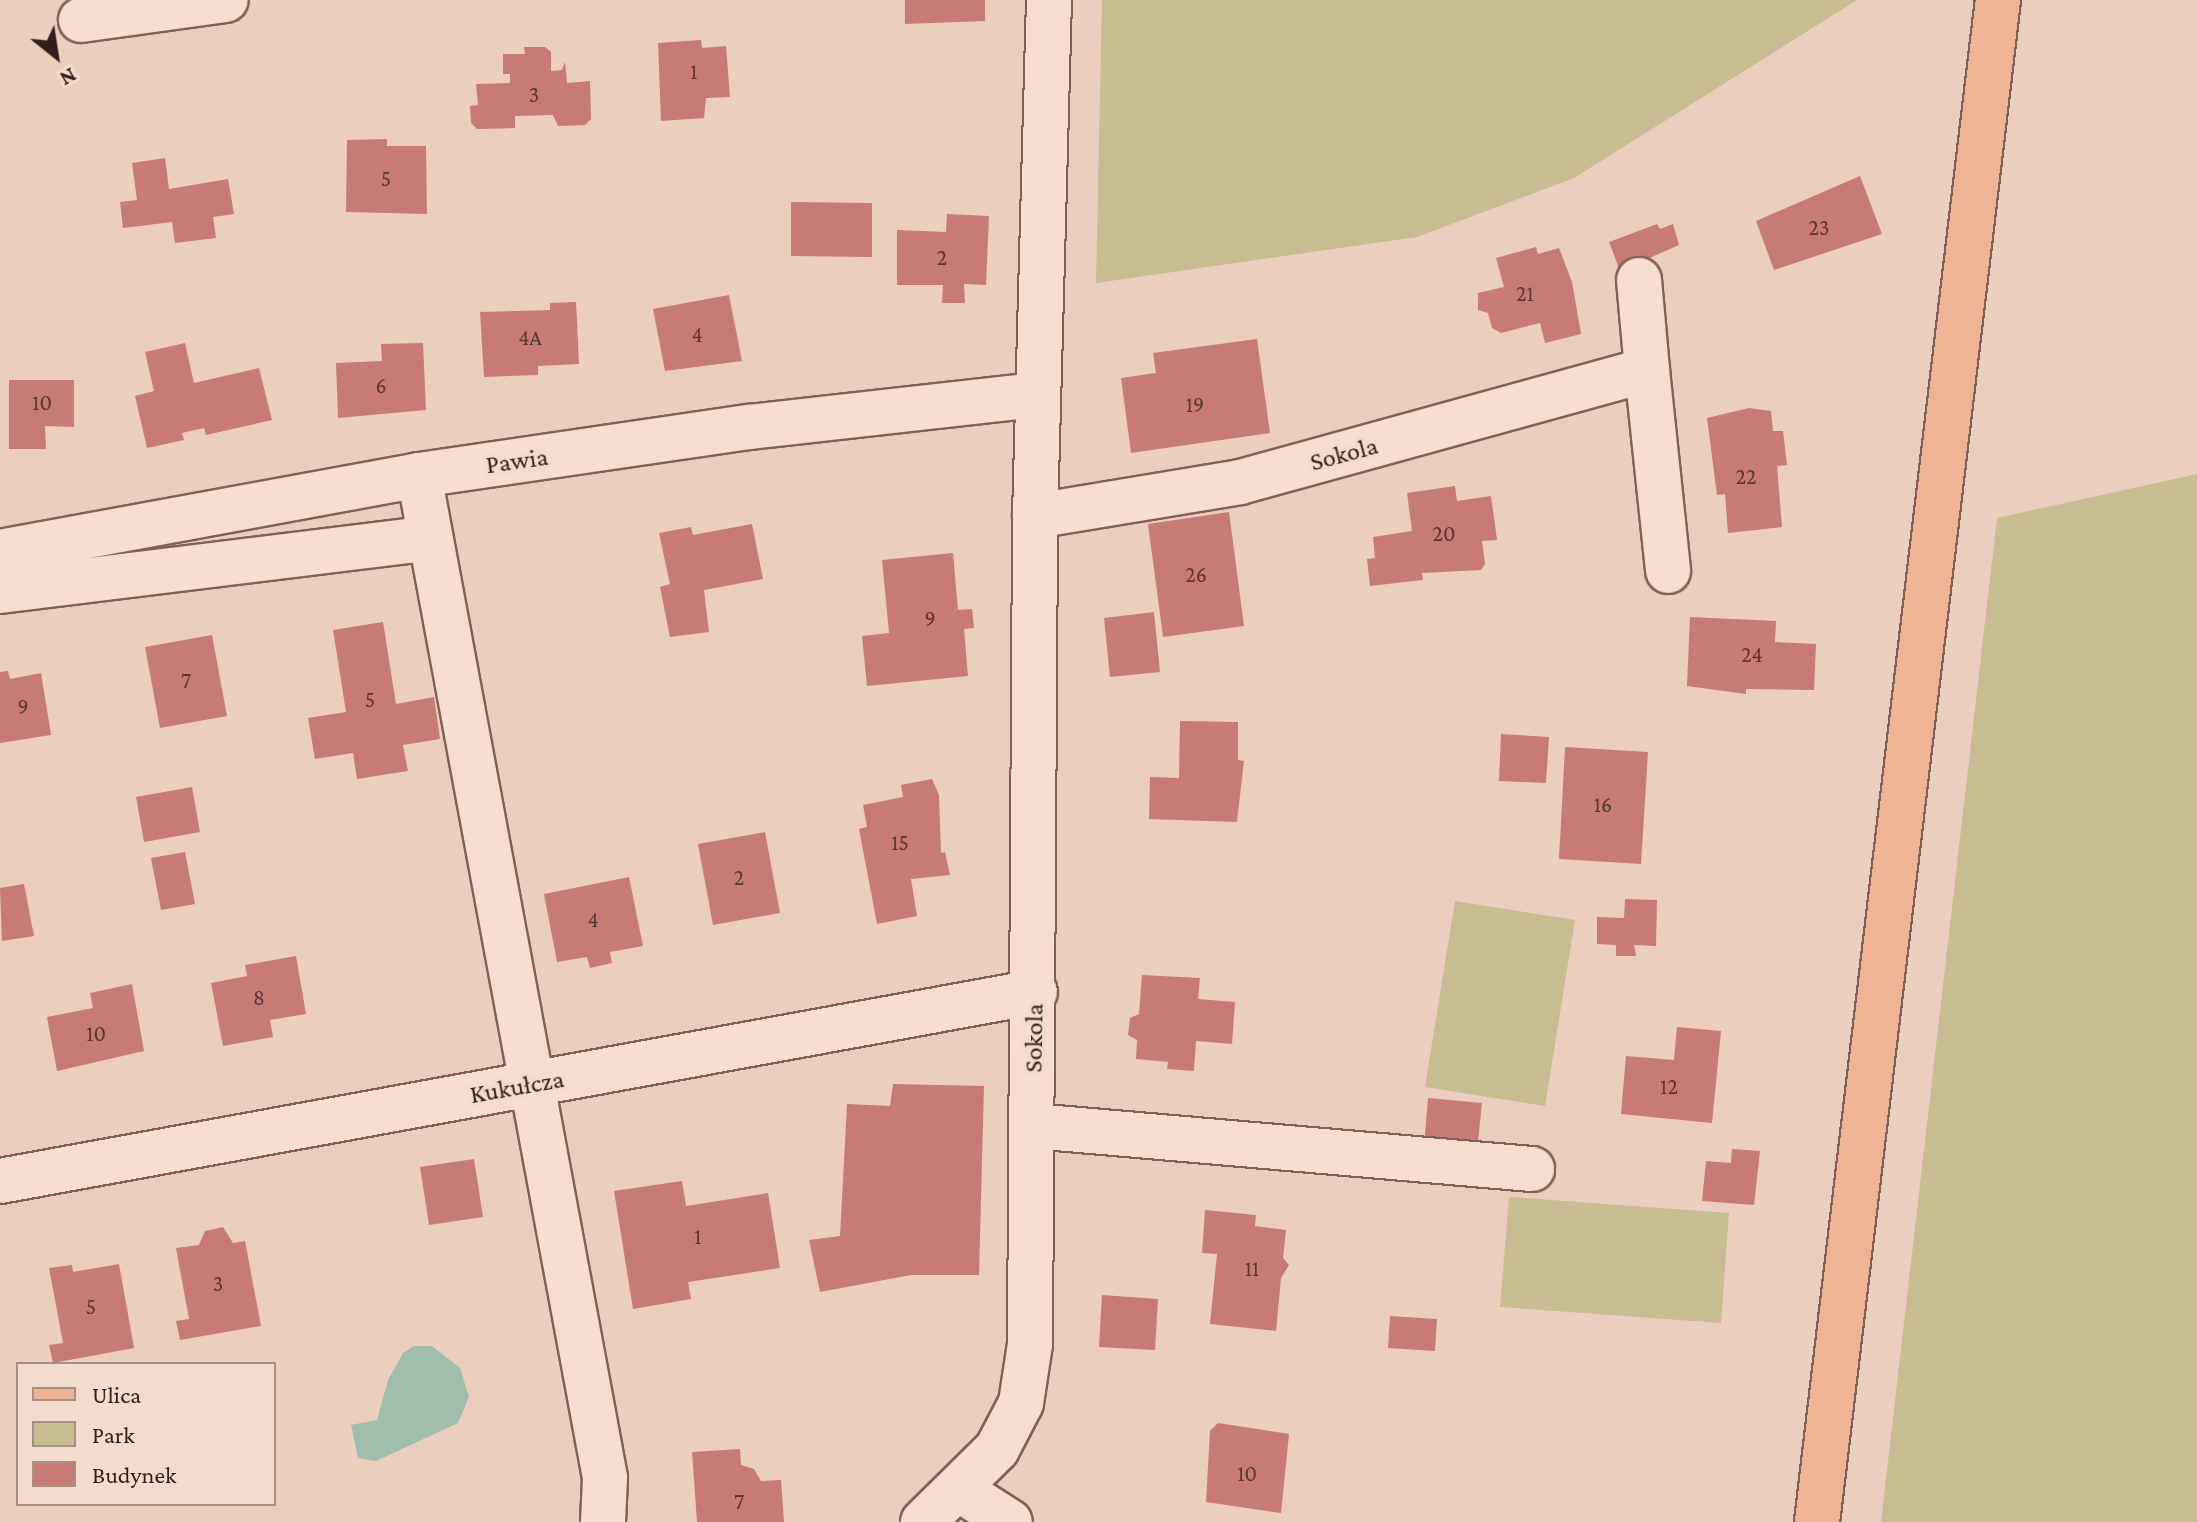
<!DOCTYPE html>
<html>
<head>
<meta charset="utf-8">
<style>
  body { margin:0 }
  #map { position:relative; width:2197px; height:1522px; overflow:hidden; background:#ebcebd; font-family:"Crimson Pro",serif }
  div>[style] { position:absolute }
  .green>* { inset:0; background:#c8bc92 }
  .water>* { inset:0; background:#a1bdab }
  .building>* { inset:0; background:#c87b75 }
  .roads { filter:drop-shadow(2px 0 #826057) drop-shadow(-2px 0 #826057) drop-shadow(0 2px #826057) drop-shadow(0 -2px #826057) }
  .minor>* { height:44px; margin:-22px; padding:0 22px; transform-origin:22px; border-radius:22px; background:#f7ded0 }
  .major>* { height:44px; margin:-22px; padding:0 22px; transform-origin:22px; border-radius:22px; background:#eeb495 }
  span { translate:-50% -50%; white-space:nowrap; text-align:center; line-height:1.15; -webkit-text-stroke:8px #f3dbcd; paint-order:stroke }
  .number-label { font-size:22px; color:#583632 }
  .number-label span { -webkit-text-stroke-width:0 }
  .street-label { font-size:26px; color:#321f1b }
  .legend { position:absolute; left:16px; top:1362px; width:260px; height:144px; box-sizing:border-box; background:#f3dbcd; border:2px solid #a69086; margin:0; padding:10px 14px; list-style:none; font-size:24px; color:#321f1b }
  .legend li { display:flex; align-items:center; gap:16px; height:40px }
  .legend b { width:40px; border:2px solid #a69086 }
  .north { position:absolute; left:16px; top:16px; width:80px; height:80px; -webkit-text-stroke:6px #f3dbcd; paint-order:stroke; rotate:150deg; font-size:22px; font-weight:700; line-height:32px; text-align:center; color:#321f1b }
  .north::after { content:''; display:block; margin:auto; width:28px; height:36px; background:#321f1b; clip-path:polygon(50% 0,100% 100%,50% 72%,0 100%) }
</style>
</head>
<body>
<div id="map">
  <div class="green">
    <i style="clip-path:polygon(1102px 0,1857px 0,1574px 178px,1417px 237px,1096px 283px)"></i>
    <i style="clip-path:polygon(2197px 474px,2197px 1522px,1881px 1522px,1997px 518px)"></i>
    <i style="clip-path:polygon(1455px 901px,1575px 920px,1545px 1106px,1425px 1087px)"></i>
    <i style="clip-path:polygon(1509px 1197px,1729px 1213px,1721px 1323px,1500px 1307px)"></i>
  </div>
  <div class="water">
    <i style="clip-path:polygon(414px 1346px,432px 1346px,460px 1368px,469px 1397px,458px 1423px,376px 1461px,358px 1458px,351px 1425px,377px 1420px,388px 1380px,403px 1353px)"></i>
  </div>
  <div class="building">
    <i style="clip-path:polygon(905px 0,985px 0,985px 21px,905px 24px)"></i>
    <i style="clip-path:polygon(701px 40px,702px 48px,726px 46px,730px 97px,706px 98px,704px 118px,661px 121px,658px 43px)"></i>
    <i style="clip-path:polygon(524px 47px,545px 47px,551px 52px,551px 71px,562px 70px,565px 62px,567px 83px,590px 81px,591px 119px,585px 125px,558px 126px,553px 115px,515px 116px,515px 128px,477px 129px,471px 123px,470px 106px,478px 105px,476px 84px,510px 83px,510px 74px,503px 74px,503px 54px,525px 54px)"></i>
    <i style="clip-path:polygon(387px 139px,387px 146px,426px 146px,427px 214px,346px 212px,347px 140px)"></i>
    <i style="clip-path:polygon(165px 158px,169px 189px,228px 179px,234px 214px,213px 217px,216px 238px,175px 243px,172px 222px,123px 228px,120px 202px,137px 200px,132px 163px)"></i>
    <i style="clip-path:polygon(1860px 176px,1882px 234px,1774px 270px,1756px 221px)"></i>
    <i style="clip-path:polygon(791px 202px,872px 203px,872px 257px,791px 256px)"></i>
    <i style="clip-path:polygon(947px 214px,989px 216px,986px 285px,964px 284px,965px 303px,942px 303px,943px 285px,897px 285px,897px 230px,946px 232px)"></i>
    <i style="clip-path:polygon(1657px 224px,1660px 229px,1673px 224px,1679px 245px,1620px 271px,1609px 242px)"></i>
    <i style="clip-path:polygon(1536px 247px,1538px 254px,1559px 248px,1572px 282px,1581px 334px,1545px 343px,1540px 323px,1501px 333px,1492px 328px,1488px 313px,1478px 310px,1478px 293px,1504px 287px,1496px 258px)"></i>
    <i style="clip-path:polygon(729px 295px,742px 361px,665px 371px,653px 309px)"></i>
    <i style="clip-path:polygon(576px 302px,579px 364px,538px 366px,538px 375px,484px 377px,480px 312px,550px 310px,550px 303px)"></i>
    <i style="clip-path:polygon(1257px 339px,1270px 433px,1131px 453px,1121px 378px,1156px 373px,1153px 353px)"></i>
    <i style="clip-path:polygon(185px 343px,194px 383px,259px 368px,272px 420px,206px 435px,204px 428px,182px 433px,184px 440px,147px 448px,135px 396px,154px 391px,145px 352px)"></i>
    <i style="clip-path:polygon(423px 343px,426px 410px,338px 418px,336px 363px,382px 361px,381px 344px)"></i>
    <i style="clip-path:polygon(9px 380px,74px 380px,74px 427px,45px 426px,46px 449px,9px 449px)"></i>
    <i style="clip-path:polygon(1749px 408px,1771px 411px,1773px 431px,1783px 431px,1787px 465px,1777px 466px,1782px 527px,1728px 533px,1725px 494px,1717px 495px,1707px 418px)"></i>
    <i style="clip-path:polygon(1455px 486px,1457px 501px,1491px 496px,1497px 540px,1482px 541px,1485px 564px,1481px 570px,1422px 573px,1423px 580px,1370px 586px,1367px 559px,1375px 558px,1373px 537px,1412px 531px,1407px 493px)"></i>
    <i style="clip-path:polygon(1229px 512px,1244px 626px,1163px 637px,1148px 524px)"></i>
    <i style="clip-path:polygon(752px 524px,763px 579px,704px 590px,709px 632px,670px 637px,660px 587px,670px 584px,659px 533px,691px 527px,693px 535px)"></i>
    <i style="clip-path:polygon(953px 553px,958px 610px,972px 609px,974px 628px,964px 629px,968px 676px,867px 686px,862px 636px,889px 633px,882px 560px)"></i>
    <i style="clip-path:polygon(1154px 612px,1160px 672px,1110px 677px,1104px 618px)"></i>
    <i style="clip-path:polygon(1690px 617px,1776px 621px,1775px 642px,1816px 644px,1814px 690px,1746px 689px,1746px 694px,1687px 686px)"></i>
    <i style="clip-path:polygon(383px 622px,396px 704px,434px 697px,440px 739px,403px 745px,408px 771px,357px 779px,353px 753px,315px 759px,308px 718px,346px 712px,333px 630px)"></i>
    <i style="clip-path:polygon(212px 635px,227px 716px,160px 728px,145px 647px)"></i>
    <i style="clip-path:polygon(8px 671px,10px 679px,41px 673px,51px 735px,0 743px,0 672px)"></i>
    <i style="clip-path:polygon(1180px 721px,1238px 722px,1238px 760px,1244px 761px,1237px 822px,1149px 819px,1150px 777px,1179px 778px)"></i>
    <i style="clip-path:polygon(1501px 734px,1549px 737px,1546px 783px,1499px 781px)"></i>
    <i style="clip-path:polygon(1565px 747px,1648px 752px,1641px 864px,1559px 859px)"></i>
    <i style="clip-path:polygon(932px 779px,939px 795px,941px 853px,945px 852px,950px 875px,911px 879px,917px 916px,877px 924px,859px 829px,867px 827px,863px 805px,903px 797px,901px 785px)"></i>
    <i style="clip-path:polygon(192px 787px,200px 832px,144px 842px,136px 797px)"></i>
    <i style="clip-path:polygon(765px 832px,780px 913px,713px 925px,698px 844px)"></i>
    <i style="clip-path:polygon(185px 852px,195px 904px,161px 910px,151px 858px)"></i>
    <i style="clip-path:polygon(629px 877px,643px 946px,610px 952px,612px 963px,590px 968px,587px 957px,557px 962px,544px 894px)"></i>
    <i style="clip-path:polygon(24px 884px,34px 936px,2px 941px,0 888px)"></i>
    <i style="clip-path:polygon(1625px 899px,1657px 900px,1656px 946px,1634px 945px,1636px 956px,1616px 956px,1616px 945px,1597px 944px,1597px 917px,1624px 918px)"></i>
    <i style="clip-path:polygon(296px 956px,306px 1014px,270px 1020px,273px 1037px,223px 1046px,211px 983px,247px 976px,245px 965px)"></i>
    <i style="clip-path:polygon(1142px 975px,1200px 978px,1198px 999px,1235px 1002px,1232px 1044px,1196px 1041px,1194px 1071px,1167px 1069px,1168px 1062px,1136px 1059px,1137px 1040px,1128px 1035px,1130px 1018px,1139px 1014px)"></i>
    <i style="clip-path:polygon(132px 984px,144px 1051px,57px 1071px,47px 1017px,93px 1008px,90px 993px)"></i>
    <i style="clip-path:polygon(1677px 1027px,1721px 1031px,1712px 1123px,1621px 1114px,1626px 1056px,1674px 1060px)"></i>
    <i style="clip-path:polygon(893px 1084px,984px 1086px,979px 1275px,911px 1275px,820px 1292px,809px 1240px,840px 1236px,847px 1104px,890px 1106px)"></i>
    <i style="clip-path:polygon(1428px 1098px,1482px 1103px,1477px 1151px,1424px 1146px)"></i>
    <i style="clip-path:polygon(1732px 1149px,1760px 1151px,1754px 1205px,1702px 1201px,1706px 1161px,1731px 1163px)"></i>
    <i style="clip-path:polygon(474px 1159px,483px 1217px,429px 1225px,420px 1167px)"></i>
    <i style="clip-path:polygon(682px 1181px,686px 1206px,768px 1193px,780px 1268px,688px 1282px,691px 1299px,633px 1309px,614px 1191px)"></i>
    <i style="clip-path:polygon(1205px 1210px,1256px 1215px,1255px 1226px,1286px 1230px,1283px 1258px,1289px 1265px,1281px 1278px,1276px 1331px,1210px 1324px,1217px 1254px,1202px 1253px)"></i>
    <i style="clip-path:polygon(223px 1227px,233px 1243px,245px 1241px,261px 1326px,180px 1340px,176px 1321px,189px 1319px,176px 1248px,199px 1245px,205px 1231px)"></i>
    <i style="clip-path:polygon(119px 1264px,134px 1348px,53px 1363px,49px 1345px,63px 1343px,49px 1268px,72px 1265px,73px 1272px)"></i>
    <i style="clip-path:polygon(1102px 1295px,1158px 1299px,1155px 1350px,1099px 1347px)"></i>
    <i style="clip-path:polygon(1390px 1316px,1437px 1319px,1435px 1351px,1388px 1348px)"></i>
    <i style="clip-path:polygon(1218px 1423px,1289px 1434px,1281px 1513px,1206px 1502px,1210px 1431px)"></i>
    <i style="clip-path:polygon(740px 1449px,741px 1465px,754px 1469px,761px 1481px,781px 1480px,784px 1522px,697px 1522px,692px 1452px)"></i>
  </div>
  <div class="roads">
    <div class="minor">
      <i style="left:81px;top:20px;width:146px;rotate:-7.9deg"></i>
      <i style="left:1639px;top:280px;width:90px;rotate:84.9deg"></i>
      <i style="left:419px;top:475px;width:1020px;rotate:79.49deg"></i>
      <i style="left:605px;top:1478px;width:44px;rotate:92.6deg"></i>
      <i style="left:1035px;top:516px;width:208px;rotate:-9.4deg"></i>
      <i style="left:1240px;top:482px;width:422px;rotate:-15.4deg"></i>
      <i style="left:1647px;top:370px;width:202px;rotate:84deg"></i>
      <i style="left:0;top:552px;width:426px;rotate:-10.4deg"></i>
      <i style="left:419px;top:475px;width:334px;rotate:-8.3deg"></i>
      <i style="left:750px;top:427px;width:289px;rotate:-6.4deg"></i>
      <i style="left:0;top:591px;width:432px;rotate:-7deg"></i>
      <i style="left:1033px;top:1126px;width:501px;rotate:4.93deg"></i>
      <i style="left:0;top:1181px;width:1052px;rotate:-10.35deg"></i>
      <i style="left:960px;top:1490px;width:59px;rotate:32.6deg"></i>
      <i style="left:923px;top:1522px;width:104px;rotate:-44.6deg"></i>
      <i style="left:997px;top:1449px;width:52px;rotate:-62.4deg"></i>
      <i style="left:1021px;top:1403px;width:60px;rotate:-81.3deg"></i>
      <i style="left:1030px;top:1344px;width:828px;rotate:-89.65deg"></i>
      <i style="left:1035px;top:516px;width:516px;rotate:-88.45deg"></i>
    </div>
    <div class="major">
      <i style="left:1817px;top:1522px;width:1533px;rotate:-83.22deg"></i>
    </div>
  </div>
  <div class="number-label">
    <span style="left:694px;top:72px">1</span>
    <span style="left:534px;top:95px">3</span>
    <span style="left:386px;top:179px">5</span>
    <span style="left:1819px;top:228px">23</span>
    <span style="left:942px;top:258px">2</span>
    <span style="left:1525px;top:294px">21</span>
    <span style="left:697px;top:335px">4</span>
    <span style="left:530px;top:338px">4A</span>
    <span style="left:381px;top:386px">6</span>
    <span style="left:42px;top:403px">10</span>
    <span style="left:1195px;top:405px">19</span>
    <span style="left:1746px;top:477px">22</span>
    <span style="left:1444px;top:534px">20</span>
    <span style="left:1196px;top:575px">26</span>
    <span style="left:930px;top:619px">9</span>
    <span style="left:1752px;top:655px">24</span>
    <span style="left:186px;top:681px">7</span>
    <span style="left:370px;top:700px">5</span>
    <span style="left:23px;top:707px">9</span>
    <span style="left:1603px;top:805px">16</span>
    <span style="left:900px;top:843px">15</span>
    <span style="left:739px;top:878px">2</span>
    <span style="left:593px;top:920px">4</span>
    <span style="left:259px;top:998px">8</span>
    <span style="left:96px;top:1034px">10</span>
    <span style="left:1669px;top:1087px">12</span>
    <span style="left:698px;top:1237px">1</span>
    <span style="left:1252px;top:1269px">11</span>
    <span style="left:218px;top:1284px">3</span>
    <span style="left:91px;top:1307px">5</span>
    <span style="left:1247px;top:1474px">10</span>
    <span style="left:739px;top:1502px">7</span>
  </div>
  <div class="street-label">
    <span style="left:1344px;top:454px;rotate:-15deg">Sokola</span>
    <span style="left:517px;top:461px;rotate:-8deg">Pawia</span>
    <span style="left:1034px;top:1038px;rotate:-89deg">Sokola</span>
    <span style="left:517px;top:1087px;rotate:-10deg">Kukułcza</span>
  </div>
  <ul class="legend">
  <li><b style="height:10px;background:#eeb495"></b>Ulica</li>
  <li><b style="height:22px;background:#c8bc92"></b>Park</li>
  <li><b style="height:22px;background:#c87b75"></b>Budynek</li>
  </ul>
  <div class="north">N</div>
</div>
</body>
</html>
